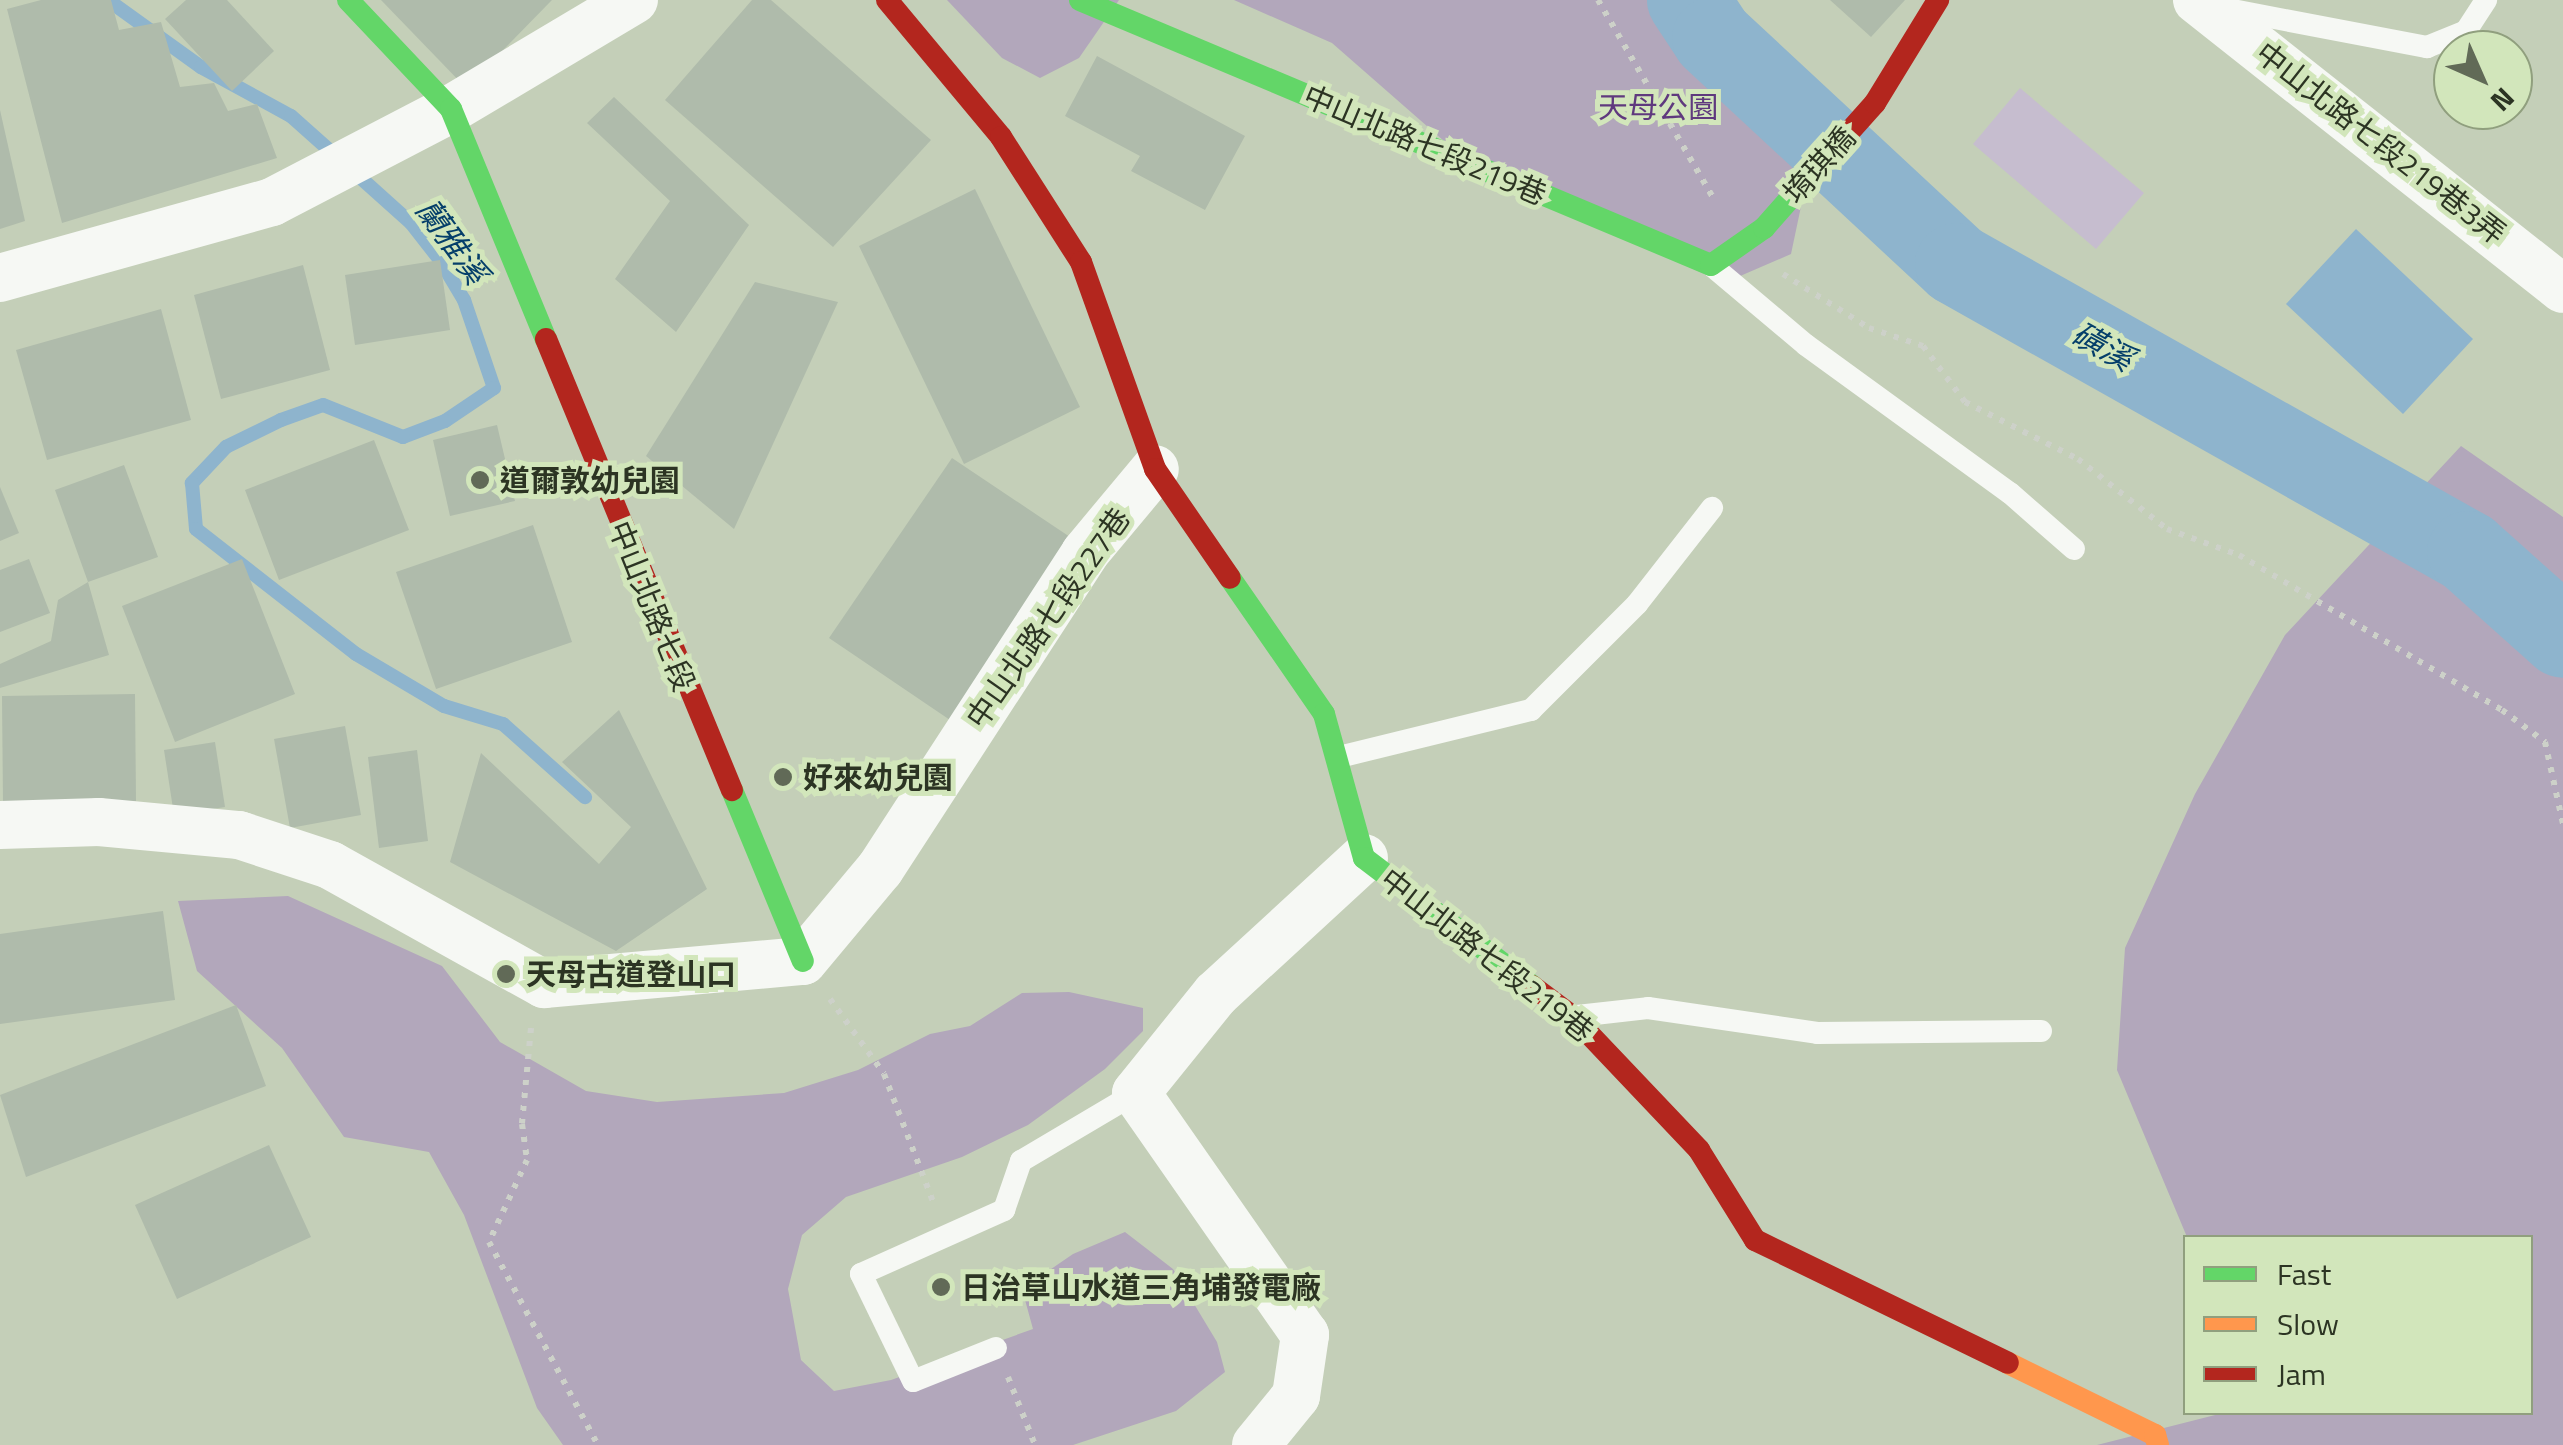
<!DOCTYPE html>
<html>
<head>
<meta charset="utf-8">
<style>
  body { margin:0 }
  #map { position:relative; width:2563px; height:1445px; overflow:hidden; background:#c4cfb8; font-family:"Titillium Web","Noto Sans TC",sans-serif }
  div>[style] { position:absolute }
  .green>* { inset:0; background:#c6bdcf }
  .forest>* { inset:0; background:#b2a7bb }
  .water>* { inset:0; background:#8eb4cd }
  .stream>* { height:14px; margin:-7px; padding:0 7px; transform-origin:7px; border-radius:7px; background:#8eb4cd }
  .river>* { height:82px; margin:-41px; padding:0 41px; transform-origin:41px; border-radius:41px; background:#8eb4cd }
  .building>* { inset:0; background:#afbbab }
  .path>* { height:6px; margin-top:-3px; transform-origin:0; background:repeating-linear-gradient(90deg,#cdd1c9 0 5px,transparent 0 13px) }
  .lane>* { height:22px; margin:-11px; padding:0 11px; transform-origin:11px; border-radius:11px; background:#f6f8f4 }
  .street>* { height:48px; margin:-24px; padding:0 24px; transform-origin:24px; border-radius:24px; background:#f6f8f4 }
  .fast>* { height:22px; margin:-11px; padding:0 11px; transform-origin:11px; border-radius:11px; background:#63d668 }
  .slow>* { height:22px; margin:-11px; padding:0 11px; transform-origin:11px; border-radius:11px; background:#ff974d }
  .jam>* { height:22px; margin:-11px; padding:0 11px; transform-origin:11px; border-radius:11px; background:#b3261e }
  .dots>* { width:28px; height:28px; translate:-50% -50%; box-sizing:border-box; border:5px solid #d2e6bb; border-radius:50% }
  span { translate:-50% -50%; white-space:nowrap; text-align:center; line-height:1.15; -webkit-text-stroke:10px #d2e6bb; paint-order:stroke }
  .park-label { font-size:30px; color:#5f397e }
  .street-label { font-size:30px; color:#2c3423 }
  .poi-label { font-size:30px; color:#2c3423; font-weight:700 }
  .left { translate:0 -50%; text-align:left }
  .water-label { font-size:32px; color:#053f6a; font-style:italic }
  .legend { position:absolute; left:2183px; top:1235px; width:350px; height:180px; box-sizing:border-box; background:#d2e6bb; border:2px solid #909f7e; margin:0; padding:12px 18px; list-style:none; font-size:30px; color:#2c3423 }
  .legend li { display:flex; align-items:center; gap:20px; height:50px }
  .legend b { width:50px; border:2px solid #909f7e }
  .north { position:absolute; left:2433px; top:30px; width:100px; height:100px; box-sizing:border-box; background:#d2e6bb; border:2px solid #909f7e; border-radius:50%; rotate:135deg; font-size:28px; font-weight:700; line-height:40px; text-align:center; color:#2c3423 }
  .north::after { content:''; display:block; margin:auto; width:35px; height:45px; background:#616a57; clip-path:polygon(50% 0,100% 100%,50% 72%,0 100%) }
</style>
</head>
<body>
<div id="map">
  <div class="green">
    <i style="clip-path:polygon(2020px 88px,2144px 193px,2096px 249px,1973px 144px)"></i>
  </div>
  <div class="forest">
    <i style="clip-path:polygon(947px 0,1119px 0,1079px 58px,1040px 78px,1002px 58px)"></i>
    <i style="clip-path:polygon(1234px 0,1720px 0,1791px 151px,1803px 197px,1791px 254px,1724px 283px,1476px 169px,1332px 43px)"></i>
    <i style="clip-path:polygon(2461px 446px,2563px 517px,2563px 1445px,2097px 1445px,2223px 1413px,2530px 1412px,2530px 1238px,2187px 1237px,2117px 1070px,2125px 948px,2195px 794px,2285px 635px)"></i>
    <i style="clip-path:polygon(288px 896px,442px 966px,500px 1042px,586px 1091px,657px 1102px,784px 1093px,858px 1070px,930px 1034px,970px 1026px,1022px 993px,1069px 992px,1143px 1008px,1143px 1031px,1105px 1069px,1028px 1125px,962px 1157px,846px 1197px,802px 1235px,788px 1289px,801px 1360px,834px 1391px,891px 1380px,1033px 1329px,1022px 1289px,1073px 1254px,1125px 1232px,1173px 1269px,1217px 1342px,1225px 1372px,1176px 1411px,1073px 1445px,563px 1445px,537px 1408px,464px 1215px,429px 1152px,344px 1137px,282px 1048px,197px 971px,178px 901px)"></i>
  </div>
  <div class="water">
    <i style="clip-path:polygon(2356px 229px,2473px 339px,2403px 414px,2286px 304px)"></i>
  </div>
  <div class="stream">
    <i style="left:108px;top:0;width:115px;rotate:35.8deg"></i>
    <i style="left:201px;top:67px;width:102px;rotate:28.6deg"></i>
    <i style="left:291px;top:116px;width:62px;rotate:41.7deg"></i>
    <i style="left:353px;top:171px;width:78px;rotate:41.9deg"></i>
    <i style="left:411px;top:223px;width:47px;rotate:51.9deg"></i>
    <i style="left:440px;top:260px;width:47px;rotate:59deg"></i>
    <i style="left:464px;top:300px;width:93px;rotate:71.2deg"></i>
    <i style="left:494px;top:388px;width:59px;rotate:146deg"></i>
    <i style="left:445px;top:421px;width:45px;rotate:159.1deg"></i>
    <i style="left:403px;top:437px;width:86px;rotate:-158.2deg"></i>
    <i style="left:323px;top:405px;width:45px;rotate:160.3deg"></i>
    <i style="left:281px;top:420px;width:61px;rotate:153.9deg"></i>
    <i style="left:226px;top:447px;width:50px;rotate:133.4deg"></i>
    <i style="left:192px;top:483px;width:46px;rotate:85deg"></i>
    <i style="left:196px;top:529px;width:203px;rotate:38deg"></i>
    <i style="left:356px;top:654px;width:102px;rotate:30.6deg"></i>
    <i style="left:444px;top:706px;width:62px;rotate:17deg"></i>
    <i style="left:503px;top:724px;width:110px;rotate:41.7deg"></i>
  </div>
  <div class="river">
    <i style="left:1688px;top:0;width:45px;rotate:56.7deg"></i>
    <i style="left:1713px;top:38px;width:332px;rotate:42.9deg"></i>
    <i style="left:1956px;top:264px;width:587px;rotate:29.36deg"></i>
    <i style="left:2468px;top:552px;width:127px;rotate:41.8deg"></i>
  </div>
  <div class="building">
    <i style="clip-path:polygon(41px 0,111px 0,119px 30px,161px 22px,180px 87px,214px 83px,228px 111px,257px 104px,277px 158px,62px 223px,7px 9px)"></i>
    <i style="clip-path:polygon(186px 0,227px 0,274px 51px,232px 91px,165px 19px)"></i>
    <i style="clip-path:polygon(381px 0,552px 0,466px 88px)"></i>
    <i style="clip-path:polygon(752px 0,771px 0,931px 140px,833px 247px,665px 100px)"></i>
    <i style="clip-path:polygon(1830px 0,1905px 0,1871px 37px)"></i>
    <i style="clip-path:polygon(1097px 56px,1245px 136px,1205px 210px,1131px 171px,1140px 156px,1065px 116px)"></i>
    <i style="clip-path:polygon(614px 97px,749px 225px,676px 332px,615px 279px,670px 201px,587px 123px)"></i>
    <i style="clip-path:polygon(0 110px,25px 221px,0 229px)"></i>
    <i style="clip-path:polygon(975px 189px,1080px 407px,964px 464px,859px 246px)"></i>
    <i style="clip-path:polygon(440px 260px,450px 330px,355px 345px,345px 275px)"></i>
    <i style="clip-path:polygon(303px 265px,330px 370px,221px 399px,194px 295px)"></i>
    <i style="clip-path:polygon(755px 282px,838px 302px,734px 529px,646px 456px)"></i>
    <i style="clip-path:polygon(161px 309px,191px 420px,47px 460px,16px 350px)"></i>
    <i style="clip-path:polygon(497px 425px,515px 501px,450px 516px,433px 440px)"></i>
    <i style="clip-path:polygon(374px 440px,409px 530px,279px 580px,245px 490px)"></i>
    <i style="clip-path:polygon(952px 458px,1073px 539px,950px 720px,829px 638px)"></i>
    <i style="clip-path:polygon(124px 465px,158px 557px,88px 582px,55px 490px)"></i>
    <i style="clip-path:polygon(0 487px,19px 533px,0 541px)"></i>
    <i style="clip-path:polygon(533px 525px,572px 642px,436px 689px,396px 572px)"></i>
    <i style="clip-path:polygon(29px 559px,50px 613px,0 632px,0 570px)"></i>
    <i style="clip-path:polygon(242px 559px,295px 694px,175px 742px,122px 606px)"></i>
    <i style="clip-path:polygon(88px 582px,109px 655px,0 688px,0 664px,51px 641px,58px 600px)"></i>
    <i style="clip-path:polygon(135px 694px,136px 801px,3px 803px,2px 696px)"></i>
    <i style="clip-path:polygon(619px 710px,707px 889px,616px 951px,450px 862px,481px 753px,599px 864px,631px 827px,562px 762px)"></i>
    <i style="clip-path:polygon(345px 726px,361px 815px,290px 828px,274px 739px)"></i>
    <i style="clip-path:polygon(215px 742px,225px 807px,174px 815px,164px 750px)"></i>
    <i style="clip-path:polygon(417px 750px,428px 841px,379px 848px,368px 757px)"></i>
    <i style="clip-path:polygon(163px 911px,175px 1000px,0 1024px,0 934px)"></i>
    <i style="clip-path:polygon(236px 1005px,266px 1086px,26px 1177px,0 1095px)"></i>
    <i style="clip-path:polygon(269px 1145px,311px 1237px,177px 1299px,135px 1205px)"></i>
  </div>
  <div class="path">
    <i style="left:1598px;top:0;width:233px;rotate:59.8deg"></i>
    <i style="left:1783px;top:274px;width:102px;rotate:32.1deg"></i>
    <i style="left:1869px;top:328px;width:57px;rotate:18.4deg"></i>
    <i style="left:1923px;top:346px;width:70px;rotate:53.1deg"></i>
    <i style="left:1965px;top:402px;width:127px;rotate:26.8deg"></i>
    <i style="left:2078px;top:459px;width:113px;rotate:38.2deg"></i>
    <i style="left:2167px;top:529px;width:77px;rotate:19.9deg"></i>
    <i style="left:2239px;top:555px;width:305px;rotate:30.5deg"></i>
    <i style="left:2502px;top:710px;width:54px;rotate:36.7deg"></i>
    <i style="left:2545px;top:742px;width:84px;rotate:77.6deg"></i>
    <i style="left:830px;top:999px;width:92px;rotate:54.2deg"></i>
    <i style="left:884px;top:1074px;width:139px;rotate:69deg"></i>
    <i style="left:531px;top:1028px;width:96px;rotate:95.4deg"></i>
    <i style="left:522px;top:1124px;width:36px;rotate:82deg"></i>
    <i style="left:527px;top:1160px;width:90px;rotate:114.9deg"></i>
    <i style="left:489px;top:1242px;width:230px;rotate:61.8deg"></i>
    <i style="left:1008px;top:1377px;width:73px;rotate:68.3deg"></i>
  </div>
  <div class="lane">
    <i style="left:2222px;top:8px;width:209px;rotate:10.8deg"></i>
    <i style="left:2427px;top:47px;width:42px;rotate:-22.3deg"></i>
    <i style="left:2466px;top:31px;width:37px;rotate:-57deg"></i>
    <i style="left:1711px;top:265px;width:124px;rotate:40.1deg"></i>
    <i style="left:1806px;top:345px;width:252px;rotate:36deg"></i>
    <i style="left:2010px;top:493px;width:85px;rotate:41.2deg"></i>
    <i style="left:1339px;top:757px;width:198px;rotate:-13.8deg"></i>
    <i style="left:1531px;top:710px;width:150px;rotate:-45deg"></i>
    <i style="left:1637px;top:604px;width:122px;rotate:-52deg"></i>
    <i style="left:1577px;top:1016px;width:71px;rotate:-6.4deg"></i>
    <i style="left:1648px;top:1008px;width:171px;rotate:8.4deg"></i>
    <i style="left:1817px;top:1033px;width:224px;rotate:-0.5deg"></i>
    <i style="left:996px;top:1348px;width:89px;rotate:158.3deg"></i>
    <i style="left:913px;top:1381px;width:119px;rotate:-115.9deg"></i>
    <i style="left:861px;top:1274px;width:157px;rotate:-24.1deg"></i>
    <i style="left:1004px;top:1210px;width:52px;rotate:-70.9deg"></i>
    <i style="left:1021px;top:1161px;width:134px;rotate:-30.6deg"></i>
  </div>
  <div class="street">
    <i style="left:2197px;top:0;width:466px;rotate:38.3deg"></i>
    <i style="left:0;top:278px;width:282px;rotate:-15.6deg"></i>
    <i style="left:272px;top:202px;width:202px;rotate:-27.5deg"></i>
    <i style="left:451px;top:109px;width:213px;rotate:-30.8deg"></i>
    <i style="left:0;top:825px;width:99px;rotate:-1.7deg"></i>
    <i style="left:99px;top:822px;width:141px;rotate:5.3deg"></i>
    <i style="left:239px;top:835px;width:96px;rotate:18.2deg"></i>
    <i style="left:330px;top:865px;width:245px;rotate:29.1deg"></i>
    <i style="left:544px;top:984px;width:260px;rotate:-5.1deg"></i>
    <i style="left:803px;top:961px;width:120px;rotate:-50.1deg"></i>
    <i style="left:880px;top:869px;width:377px;rotate:-57deg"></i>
    <i style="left:1085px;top:553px;width:109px;rotate:-50.2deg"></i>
    <i style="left:1256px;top:1445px;width:63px;rotate:-50.8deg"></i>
    <i style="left:1296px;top:1396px;width:62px;rotate:-81.6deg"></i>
    <i style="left:1305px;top:1335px;width:295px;rotate:-124.9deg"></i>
    <i style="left:1136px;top:1093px;width:127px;rotate:-51.1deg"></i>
    <i style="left:1216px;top:994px;width:201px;rotate:-42.6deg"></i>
  </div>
  <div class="fast">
    <i style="left:348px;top:0;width:150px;rotate:46.6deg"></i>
    <i style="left:451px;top:109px;width:249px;rotate:67.6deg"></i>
    <i style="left:1080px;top:0;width:684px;rotate:22.78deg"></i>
    <i style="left:1711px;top:265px;width:65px;rotate:-34.9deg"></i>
    <i style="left:1764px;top:228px;width:68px;rotate:-48.6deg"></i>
    <i style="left:1230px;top:578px;width:165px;rotate:55.3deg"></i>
    <i style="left:1324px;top:714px;width:149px;rotate:74.5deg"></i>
    <i style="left:1364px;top:858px;width:211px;rotate:37.3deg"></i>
    <i style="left:732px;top:790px;width:185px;rotate:67.5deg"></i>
  </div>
  <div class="slow">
    <i style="left:2008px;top:1363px;width:164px;rotate:26.1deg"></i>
    <i style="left:2155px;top:1435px;width:10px;rotate:73deg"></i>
  </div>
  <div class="jam">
    <i style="left:887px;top:0;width:178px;rotate:50.2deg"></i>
    <i style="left:1001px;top:137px;width:148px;rotate:57.4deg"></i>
    <i style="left:1081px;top:262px;width:220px;rotate:70.3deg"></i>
    <i style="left:1155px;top:469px;width:132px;rotate:55.5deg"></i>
    <i style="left:1809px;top:177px;width:99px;rotate:-48.3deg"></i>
    <i style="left:1875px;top:103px;width:121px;rotate:-58.5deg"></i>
    <i style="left:546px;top:339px;width:488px;rotate:67.6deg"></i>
    <i style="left:1532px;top:986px;width:50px;rotate:36.9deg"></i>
    <i style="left:1572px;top:1016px;width:185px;rotate:46.5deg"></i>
    <i style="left:1699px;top:1150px;width:106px;rotate:58.1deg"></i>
    <i style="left:1755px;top:1240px;width:281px;rotate:25.9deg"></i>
  </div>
  <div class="dots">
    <i style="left:480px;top:480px;background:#616a57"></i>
    <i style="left:783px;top:777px;background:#616a57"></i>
    <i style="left:506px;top:974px;background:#616a57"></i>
    <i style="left:941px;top:1287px;background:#616a57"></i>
  </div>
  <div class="park-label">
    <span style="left:1658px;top:107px">天母公園</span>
  </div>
  <div class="street-label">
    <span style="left:2381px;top:143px;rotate:38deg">中山北路七段219巷3弄</span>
    <span style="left:1425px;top:145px;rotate:23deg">中山北路七段219巷</span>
    <span style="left:1819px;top:165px;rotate:-48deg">堉琪橋</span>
    <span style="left:652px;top:606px;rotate:68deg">中山北路七段</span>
    <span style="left:1048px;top:618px;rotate:-55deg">中山北路七段227巷</span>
    <span style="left:1487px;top:955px;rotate:38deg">中山北路七段219巷</span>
  </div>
  <div class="poi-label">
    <span class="left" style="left:500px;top:480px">道爾敦幼兒園</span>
    <span class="left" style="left:803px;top:777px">好來幼兒園</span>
    <span class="left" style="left:526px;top:974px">天母古道登山口</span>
    <span class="left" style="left:961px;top:1287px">日治草山水道三角埔發電廠</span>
  </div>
  <div class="water-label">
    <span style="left:452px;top:241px;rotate:54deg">蘭雅溪</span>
    <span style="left:2103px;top:346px;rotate:29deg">磺溪</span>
  </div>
  <ul class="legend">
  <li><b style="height:12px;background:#63d668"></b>Fast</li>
  <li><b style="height:12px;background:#ff974d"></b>Slow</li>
  <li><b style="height:12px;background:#b3261e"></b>Jam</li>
  </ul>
  <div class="north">N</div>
</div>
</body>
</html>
